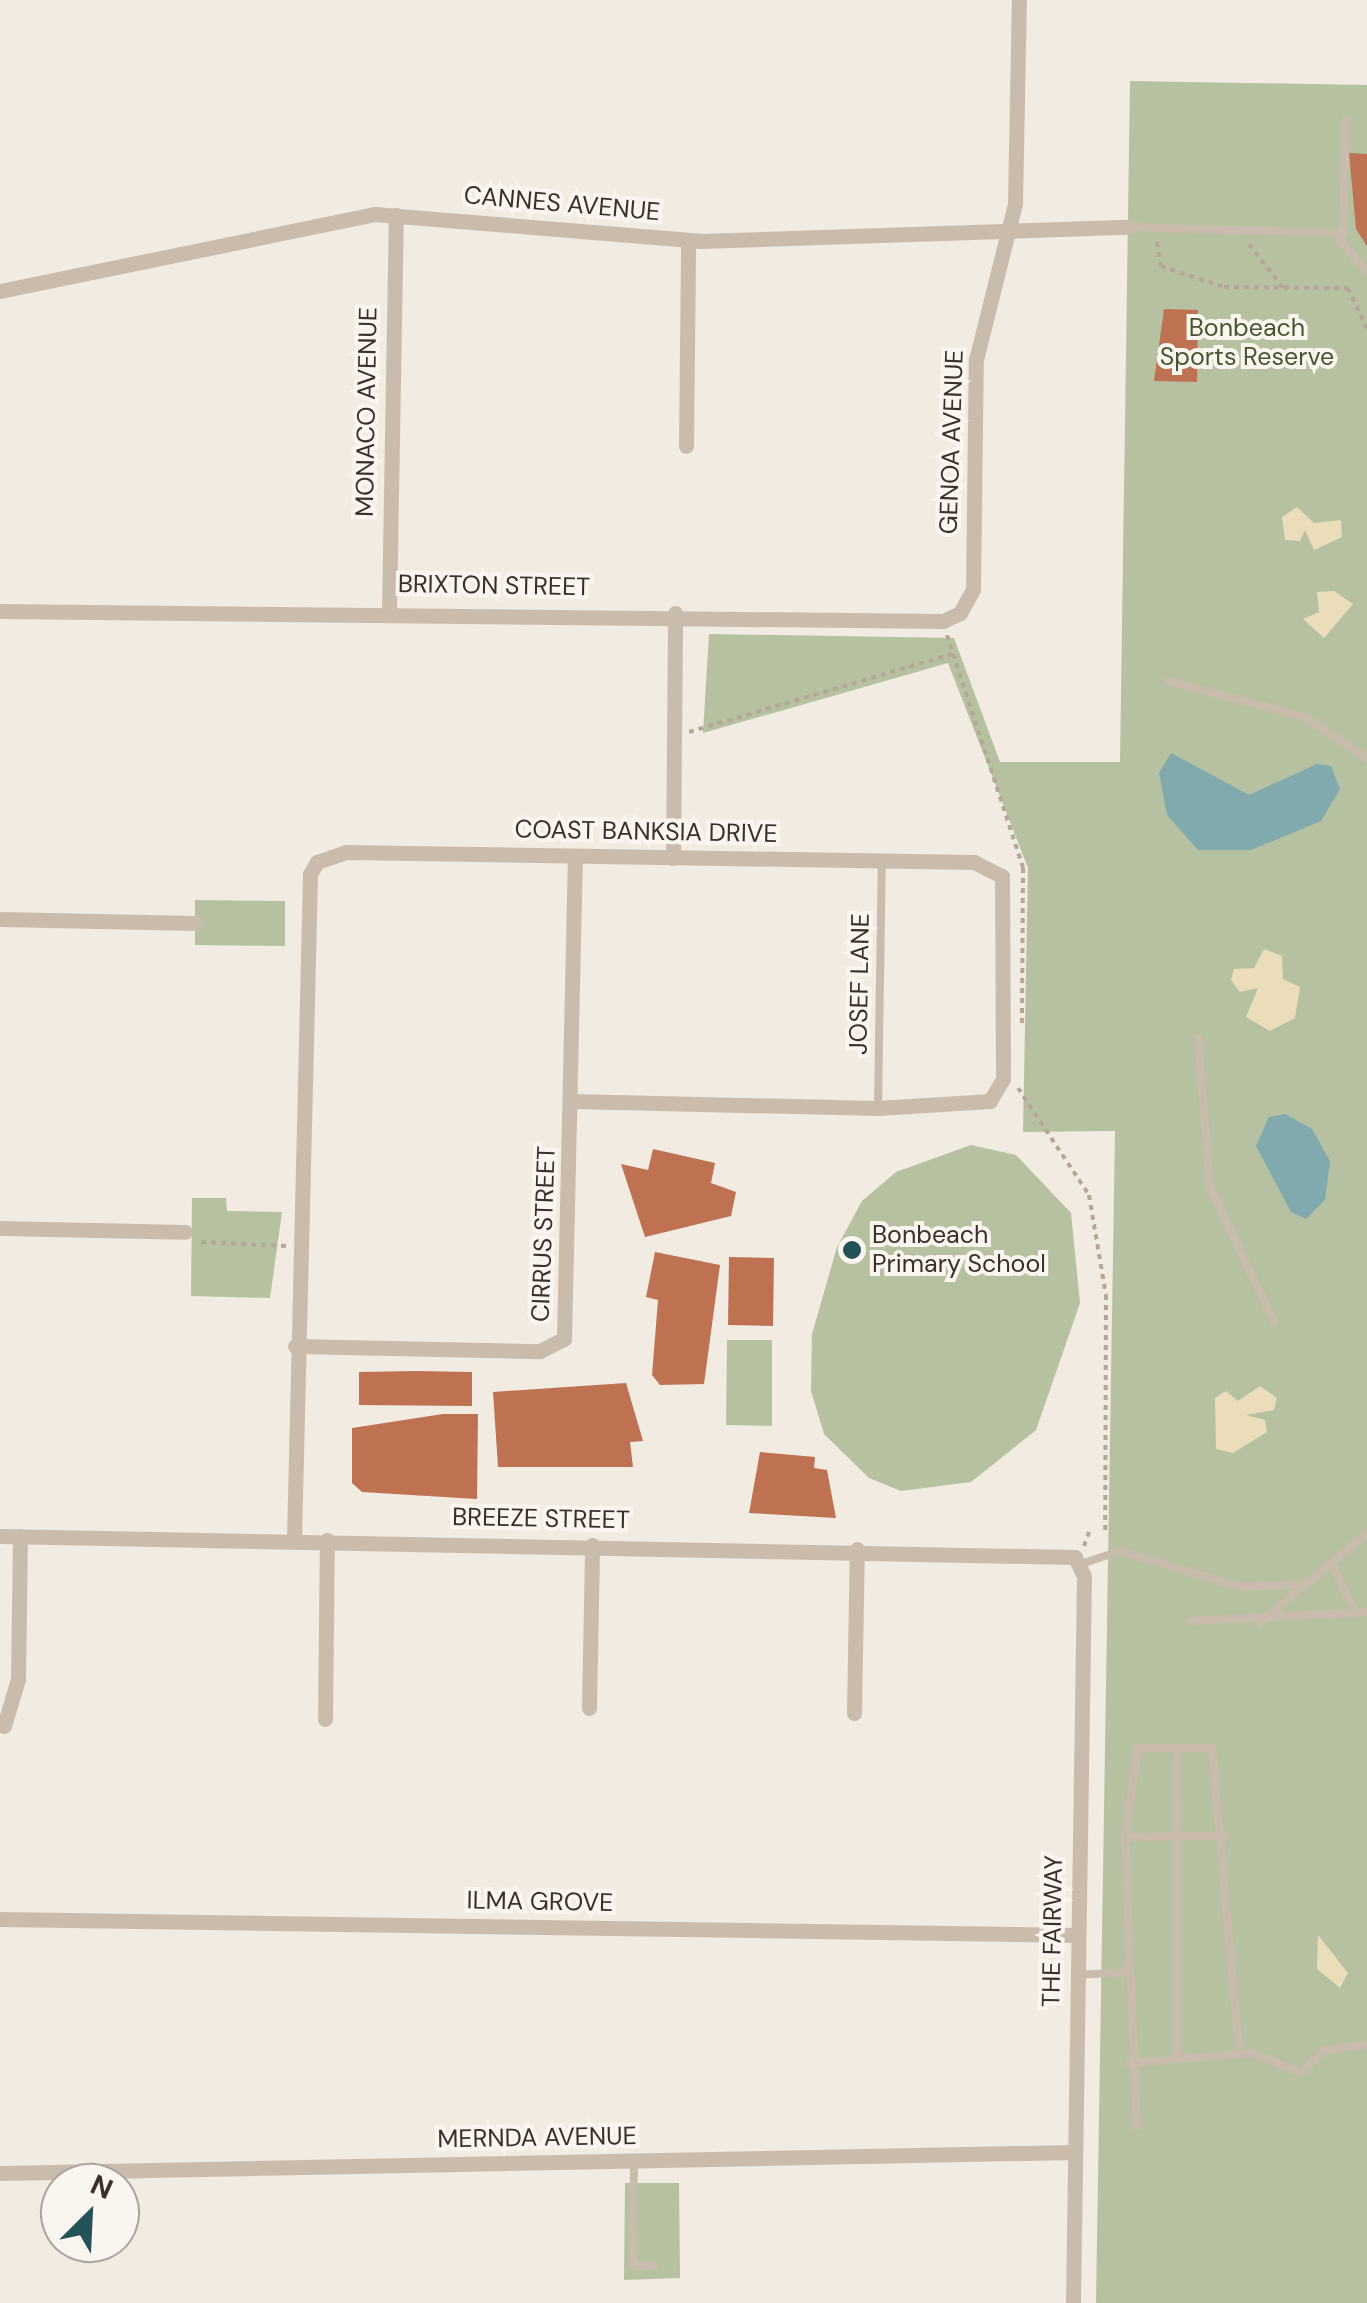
<!DOCTYPE html>
<html>
<head>
<meta charset="utf-8">
<style>
  body { margin:0 }
  #map { position:relative; width:1367px; height:2303px; overflow:hidden; background:#f2ebe1; font-family:"DM Sans",sans-serif }
  div>[style] { position:absolute }
  .green>* { inset:0; background:#b5c1a1 }
  .sand>* { inset:0; background:#ebddba }
  .water>* { inset:0; background:#81aaae }
  .building>* { inset:0; background:#bf7252 }
  .path>* { height:4px; margin-top:-2px; transform-origin:0; background:repeating-linear-gradient(90deg,#b6a697 0 5px,transparent 0 10px) }
  .lane>* { height:8px; margin:-4px; padding:0 4px; transform-origin:4px; border-radius:4px; background:#cabcad }
  .street>* { height:15px; margin:-7.5px; padding:0 7.5px; transform-origin:7.5px; border-radius:7.5px; background:#cabcad }
  .dots>* { width:28px; height:28px; translate:-50% -50%; box-sizing:border-box; border:5px solid #faf5ee; border-radius:50% }
  span { translate:-50% -50%; white-space:nowrap; text-align:center; line-height:1.15; -webkit-text-stroke:8px #faf5ee; paint-order:stroke }
  .street-label { font-size:25px; color:#39302b }
  .park-label { font-size:25px; color:#465630 }
  .poi-label { font-size:25px; color:#39302b }
  .left { translate:0 -50%; text-align:left }
  .north { position:absolute; left:40px; top:2163px; width:100px; height:100px; box-sizing:border-box; background:#faf5ee; border:2px solid #ada6a0; border-radius:50%; rotate:24deg; font-size:28px; font-weight:700; line-height:40px; text-align:center; color:#39302b }
  .north::after { content:''; display:block; margin:auto; width:35px; height:45px; background:#235258; clip-path:polygon(50% 0,100% 100%,50% 72%,0 100%) }
</style>
</head>
<body>
<div id="map">
  <div class="green">
    <i style="clip-path:polygon(1130px 81px,1367px 85px,1367px 2303px,1096px 2303px,1115px 1131px,1023px 1132px,1028px 868px,948px 663px,703px 733px,709px 634px,954px 638px,1000px 762px,1120px 762px)"></i>
    <i style="clip-path:polygon(195px 900px,285px 901px,285px 946px,195px 945px)"></i>
    <i style="clip-path:polygon(971px 1145px,1016px 1155px,1071px 1213px,1080px 1303px,1036px 1430px,971px 1482px,901px 1491px,869px 1478px,824px 1434px,811px 1391px,812px 1334px,837px 1247px,862px 1201px,896px 1172px)"></i>
    <i style="clip-path:polygon(192px 1198px,226px 1198px,227px 1211px,282px 1212px,270px 1298px,191px 1296px)"></i>
    <i style="clip-path:polygon(727px 1340px,772px 1340px,772px 1426px,726px 1425px)"></i>
    <i style="clip-path:polygon(625px 2183px,679px 2183px,680px 2278px,624px 2280px)"></i>
  </div>
  <div class="sand">
    <i style="clip-path:polygon(1297px 507px,1314px 523px,1341px 520px,1342px 537px,1314px 550px,1305px 530px,1300px 541px,1285px 540px,1282px 517px)"></i>
    <i style="clip-path:polygon(1334px 591px,1353px 604px,1324px 638px,1303px 619px,1319px 612px,1317px 592px)"></i>
    <i style="clip-path:polygon(1264px 949px,1282px 956px,1283px 979px,1300px 987px,1295px 1018px,1270px 1031px,1246px 1017px,1258px 988px,1240px 992px,1231px 980px,1234px 969px,1254px 968px)"></i>
    <i style="clip-path:polygon(1260px 1386px,1277px 1398px,1274px 1410px,1246px 1415px,1265px 1420px,1267px 1432px,1233px 1453px,1216px 1449px,1215px 1398px,1226px 1391px,1238px 1401px)"></i>
    <i style="clip-path:polygon(1318px 1935px,1348px 1973px,1340px 1988px,1317px 1969px)"></i>
  </div>
  <div class="water">
    <i style="clip-path:polygon(1171px 753px,1249px 795px,1317px 764px,1331px 766px,1340px 789px,1321px 821px,1251px 850px,1198px 850px,1167px 815px,1159px 773px)"></i>
    <i style="clip-path:polygon(1285px 1114px,1312px 1129px,1330px 1161px,1325px 1200px,1306px 1219px,1291px 1212px,1256px 1146px,1269px 1117px)"></i>
  </div>
  <div class="building">
    <i style="clip-path:polygon(1349px 153px,1367px 154px,1367px 246px,1356px 229px)"></i>
    <i style="clip-path:polygon(1164px 309px,1198px 310px,1197px 382px,1154px 381px)"></i>
    <i style="clip-path:polygon(653px 1149px,715px 1163px,711px 1183px,736px 1192px,731px 1216px,645px 1237px,621px 1164px,648px 1170px)"></i>
    <i style="clip-path:polygon(655px 1252px,720px 1265px,704px 1384px,660px 1385px,652px 1375px,658px 1300px,646px 1297px)"></i>
    <i style="clip-path:polygon(729px 1257px,774px 1258px,773px 1326px,728px 1325px)"></i>
    <i style="clip-path:polygon(416px 1371px,472px 1372px,472px 1406px,359px 1405px,359px 1372px)"></i>
    <i style="clip-path:polygon(626px 1383px,643px 1441px,630px 1442px,633px 1467px,498px 1467px,493px 1392px)"></i>
    <i style="clip-path:polygon(443px 1414px,478px 1414px,477px 1499px,362px 1492px,352px 1483px,352px 1428px)"></i>
    <i style="clip-path:polygon(760px 1452px,815px 1457px,814px 1468px,827px 1470px,836px 1518px,749px 1513px)"></i>
  </div>
  <div class="path">
    <i style="left:1157px;top:242px;width:24px;rotate:81deg"></i>
    <i style="left:1161px;top:266px;width:66px;rotate:18.4deg"></i>
    <i style="left:1224px;top:287px;width:124px;rotate:0.5deg"></i>
    <i style="left:1348px;top:288px;width:45px;rotate:65.1deg"></i>
    <i style="left:1249px;top:244px;width:56px;rotate:52.3deg"></i>
    <i style="left:947px;top:635px;width:245px;rotate:71.9deg"></i>
    <i style="left:1023px;top:868px;width:156px;rotate:90.4deg"></i>
    <i style="left:689px;top:732px;width:275px;rotate:-16.5deg"></i>
    <i style="left:1018px;top:1088px;width:128px;rotate:56.4deg"></i>
    <i style="left:1089px;top:1195px;width:101px;rotate:80.4deg"></i>
    <i style="left:1106px;top:1295px;width:238px;rotate:90.2deg"></i>
    <i style="left:201px;top:1242px;width:85px;rotate:2.7deg"></i>
    <i style="left:1084px;top:1546px;width:15px;rotate:-70deg"></i>
  </div>
  <div class="lane">
    <i style="left:1128px;top:227px;width:215px;rotate:1.6deg"></i>
    <i style="left:1343px;top:233px;width:113px;rotate:-88.5deg"></i>
    <i style="left:1333px;top:232px;width:52px;rotate:49.6deg"></i>
    <i style="left:1168px;top:681px;width:141px;rotate:14.8deg"></i>
    <i style="left:1304px;top:717px;width:75px;rotate:33.1deg"></i>
    <i style="left:1198px;top:1038px;width:149px;rotate:85.4deg"></i>
    <i style="left:1210px;top:1187px;width:149px;rotate:64.6deg"></i>
    <i style="left:878px;top:1106px;width:245px;rotate:-89.1deg"></i>
    <i style="left:1081px;top:1564px;width:41px;rotate:-18.4deg"></i>
    <i style="left:1120px;top:1551px;width:125px;rotate:16.7deg"></i>
    <i style="left:1240px;top:1587px;width:61px;rotate:-2.8deg"></i>
    <i style="left:1333px;top:1566px;width:53px;rotate:64.4deg"></i>
    <i style="left:1191px;top:1621px;width:176px;rotate:-2.9deg"></i>
    <i style="left:1260px;top:1623px;width:140px;rotate:-40.1deg"></i>
    <i style="left:1178px;top:1748px;width:88px;rotate:90.7deg"></i>
    <i style="left:1177px;top:1836px;width:49px"></i>
    <i style="left:1125px;top:1837px;width:52px;rotate:-1.1deg"></i>
    <i style="left:1177px;top:1836px;width:222px;rotate:90deg"></i>
    <i style="left:1077px;top:1975px;width:49px;rotate:-3.5deg"></i>
    <i style="left:1129px;top:2063px;width:124px;rotate:-4.6deg"></i>
    <i style="left:1253px;top:2053px;width:52px;rotate:22.6deg"></i>
    <i style="left:1301px;top:2073px;width:33px;rotate:-44deg"></i>
    <i style="left:1325px;top:2050px;width:42px;rotate:-6.8deg"></i>
    <i style="left:1137px;top:2127px;width:290px;rotate:-92.4deg"></i>
    <i style="left:1125px;top:1837px;width:90px;rotate:-81.7deg"></i>
    <i style="left:1138px;top:1748px;width:74px"></i>
    <i style="left:1212px;top:1748px;width:306px;rotate:84.9deg"></i>
    <i style="left:634px;top:2161px;width:105px;rotate:90.5deg"></i>
    <i style="left:633px;top:2266px;width:21px"></i>
  </div>
  <div class="street">
    <i style="left:0;top:291px;width:382px;rotate:-11.6deg"></i>
    <i style="left:374px;top:214px;width:327px;rotate:4.7deg"></i>
    <i style="left:700px;top:241px;width:428px;rotate:-1.9deg"></i>
    <i style="left:686px;top:446px;width:206px;rotate:-89.4deg"></i>
    <i style="left:389px;top:610px;width:395px;rotate:-89deg"></i>
    <i style="left:0;top:611px;width:943px;rotate:0.61deg"></i>
    <i style="left:943px;top:621px;width:19px;rotate:-25deg"></i>
    <i style="left:960px;top:613px;width:26px;rotate:-61deg"></i>
    <i style="left:973px;top:590px;width:230px;rotate:-89.3deg"></i>
    <i style="left:976px;top:360px;width:162px;rotate:-76deg"></i>
    <i style="left:1015px;top:203px;width:203px;rotate:-88.9deg"></i>
    <i style="left:673px;top:858px;width:245px;rotate:-89.5deg"></i>
    <i style="left:0;top:919px;width:195px;rotate:1.2deg"></i>
    <i style="left:0;top:1228px;width:185px;rotate:1.2deg"></i>
    <i style="left:295px;top:1346px;width:245px;rotate:1.2deg"></i>
    <i style="left:540px;top:1351px;width:27px;rotate:-27deg"></i>
    <i style="left:564px;top:1339px;width:482px;rotate:-88.7deg"></i>
    <i style="left:0;top:1536px;width:1075px;rotate:1.12deg"></i>
    <i style="left:1075px;top:1557px;width:21px;rotate:65deg"></i>
    <i style="left:1084px;top:1576px;width:727px;rotate:90.87deg"></i>
    <i style="left:294px;top:1540px;width:666px;rotate:-88.62deg"></i>
    <i style="left:310px;top:874px;width:14px;rotate:-60deg"></i>
    <i style="left:317px;top:862px;width:31px;rotate:-19deg"></i>
    <i style="left:346px;top:852px;width:628px;rotate:0.91deg"></i>
    <i style="left:974px;top:862px;width:31px;rotate:27deg"></i>
    <i style="left:1002px;top:876px;width:203px;rotate:89.7deg"></i>
    <i style="left:1003px;top:1079px;width:26px;rotate:121deg"></i>
    <i style="left:990px;top:1101px;width:112px;rotate:176.4deg"></i>
    <i style="left:878px;top:1108px;width:306px;rotate:-178.7deg"></i>
    <i style="left:589px;top:1708px;width:163px;rotate:-88.9deg"></i>
    <i style="left:854px;top:1713px;width:164px;rotate:-89deg"></i>
    <i style="left:325px;top:1719px;width:179px;rotate:-89.4deg"></i>
    <i style="left:4px;top:1726px;width:49px;rotate:-73.4deg"></i>
    <i style="left:18px;top:1679px;width:143px;rotate:-89.2deg"></i>
    <i style="left:0;top:1919px;width:1078px;rotate:0.85deg"></i>
    <i style="left:0;top:2173px;width:1075px;rotate:-1.12deg"></i>
  </div>
  <div class="dots">
    <i style="left:852px;top:1250px;background:#235258"></i>
  </div>
  <div class="street-label">
    <span style="left:562px;top:204px;rotate:5deg">CANNES AVENUE</span>
    <span style="left:367px;top:412px;rotate:-89deg">MONACO AVENUE</span>
    <span style="left:952px;top:442px;rotate:-88deg">GENOA AVENUE</span>
    <span style="left:494px;top:586px;rotate:1deg">BRIXTON STREET</span>
    <span style="left:646px;top:832px;rotate:1deg">COAST BANKSIA DRIVE</span>
    <span style="left:860px;top:984px;rotate:-89deg">JOSEF LANE</span>
    <span style="left:544px;top:1234px;rotate:-88deg">CIRRUS STREET</span>
    <span style="left:541px;top:1519px;rotate:1deg">BREEZE STREET</span>
    <span style="left:540px;top:1902px;rotate:1deg">ILMA GROVE</span>
    <span style="left:1053px;top:1931px;rotate:-89deg">THE FAIRWAY</span>
    <span style="left:537px;top:2138px;rotate:-1deg">MERNDA AVENUE</span>
  </div>
  <div class="park-label">
    <span style="left:1247px;top:343px">Bonbeach<br>Sports Reserve</span>
  </div>
  <div class="poi-label">
    <span class="left" style="left:872px;top:1250px">Bonbeach<br>Primary School</span>
  </div>
  <div class="north">N</div>
</div>
</body>
</html>
